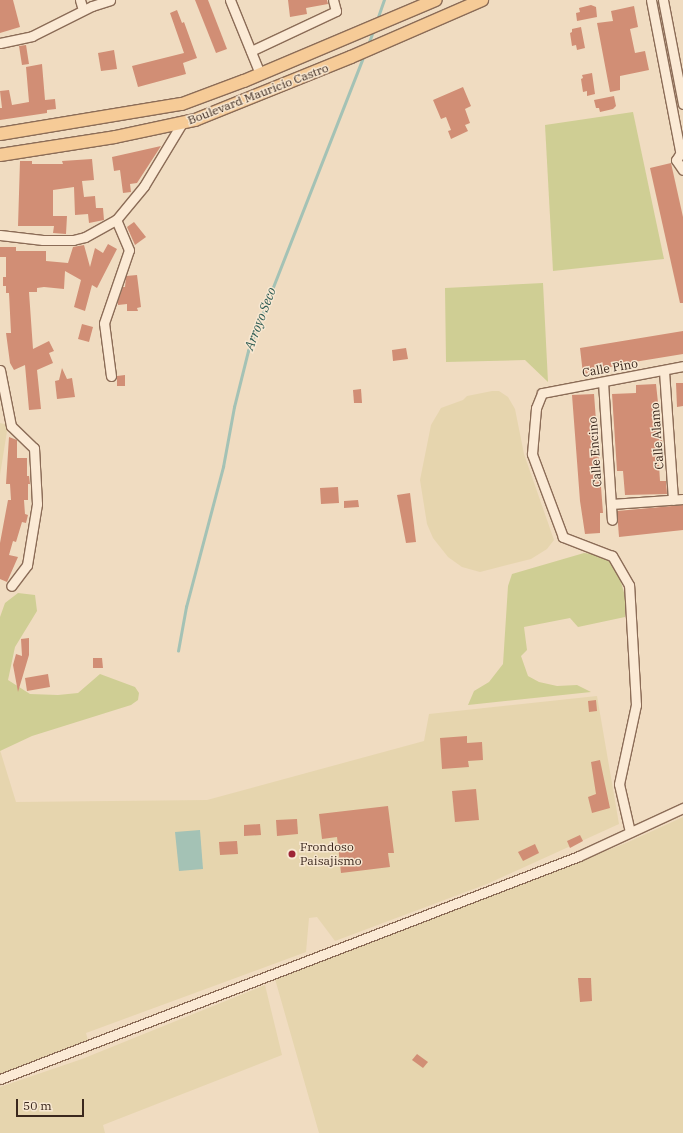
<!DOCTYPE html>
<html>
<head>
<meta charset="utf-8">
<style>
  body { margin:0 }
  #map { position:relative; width:683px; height:1133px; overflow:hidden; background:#f0dcc1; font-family:"IBM Plex Serif",serif }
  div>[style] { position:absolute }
  .farmland>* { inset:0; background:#e6d5ae }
  .green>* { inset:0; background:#cfce94 }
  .water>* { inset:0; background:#a4c2b5 }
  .stream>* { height:2.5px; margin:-1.25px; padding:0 1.25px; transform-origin:1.25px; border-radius:1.25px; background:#a4c2b5 }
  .building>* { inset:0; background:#d18e75 }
  .roads { filter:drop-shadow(1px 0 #8b6c57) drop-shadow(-1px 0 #8b6c57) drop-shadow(0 1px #8b6c57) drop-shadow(0 -1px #8b6c57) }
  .minor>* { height:9px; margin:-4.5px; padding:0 4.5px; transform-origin:4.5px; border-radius:4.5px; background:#fbead5 }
  .major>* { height:12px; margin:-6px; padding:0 6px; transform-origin:6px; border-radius:6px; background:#f6cb97 }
  .dots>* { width:11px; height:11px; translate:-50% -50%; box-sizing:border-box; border:2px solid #f7e7d1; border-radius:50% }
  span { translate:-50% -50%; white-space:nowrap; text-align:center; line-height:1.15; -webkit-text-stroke:3px #f7e7d1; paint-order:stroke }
  .street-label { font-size:12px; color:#3a271d }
  .poi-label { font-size:12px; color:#3a271d }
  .left { translate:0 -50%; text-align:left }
  .water-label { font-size:13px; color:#2b5a51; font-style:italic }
  .scale { position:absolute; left:16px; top:1099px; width:68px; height:18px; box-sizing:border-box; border:2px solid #3a271d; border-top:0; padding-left:5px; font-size:12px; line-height:14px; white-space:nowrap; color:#3a271d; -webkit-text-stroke:3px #f7e7d1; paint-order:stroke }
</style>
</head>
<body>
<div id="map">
  <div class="farmland">
    <i style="clip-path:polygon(492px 391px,499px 391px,508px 397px,515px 409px,524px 454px,554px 540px,547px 549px,531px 559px,480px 572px,462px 567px,448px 557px,433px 538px,427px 524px,420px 480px,431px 425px,441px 408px,463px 400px,467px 396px)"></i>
    <i style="clip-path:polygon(0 423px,8px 425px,0 475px)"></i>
    <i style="clip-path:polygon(597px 696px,619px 824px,487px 884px,335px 941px,317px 917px,309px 918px,306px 952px,86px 1033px,90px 1048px,0 1081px,0 750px,16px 802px,207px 800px,424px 741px,429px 714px)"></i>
    <i style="clip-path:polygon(683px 817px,683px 1133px,319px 1133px,275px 979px,626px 843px)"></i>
    <i style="clip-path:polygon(265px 985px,282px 1055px,103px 1125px,105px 1133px,0 1133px,0 1087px,82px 1059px)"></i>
  </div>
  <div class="green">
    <i style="clip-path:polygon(633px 112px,664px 259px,553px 271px,545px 125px)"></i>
    <i style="clip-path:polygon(543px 283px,548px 382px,525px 360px,446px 362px,445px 288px)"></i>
    <i style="clip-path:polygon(584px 553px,601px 555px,609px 560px,619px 575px,625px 596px,625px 617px,578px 627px,570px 618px,524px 627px,527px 650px,521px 656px,528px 676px,539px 682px,557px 686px,577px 685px,591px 692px,468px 705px,474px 691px,489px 682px,503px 664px,508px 586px,512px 574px)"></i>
    <i style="clip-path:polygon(18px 593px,35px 595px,37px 611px,15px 647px,8px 680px,30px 694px,58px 695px,78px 693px,100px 674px,135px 687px,139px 693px,138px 700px,131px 705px,32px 736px,0 751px,0 617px,5px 603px)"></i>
  </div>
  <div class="water">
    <i style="clip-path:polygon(200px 830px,203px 869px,179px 871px,175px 832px)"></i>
  </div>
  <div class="stream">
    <i style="left:377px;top:20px;width:21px;rotate:-71deg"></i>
    <i style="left:368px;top:45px;width:15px;rotate:-70deg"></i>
    <i style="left:178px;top:651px;width:45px;rotate:-79.7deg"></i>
    <i style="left:186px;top:607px;width:145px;rotate:-75.2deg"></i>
    <i style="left:223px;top:467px;width:61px;rotate:-79.6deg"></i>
    <i style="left:234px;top:407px;width:58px;rotate:-76deg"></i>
    <i style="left:248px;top:351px;width:316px;rotate:-68.6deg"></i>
  </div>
  <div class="building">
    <i style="clip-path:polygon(0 0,13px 0,20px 27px,0 33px)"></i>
    <i style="clip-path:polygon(195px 0,208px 0,227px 49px,216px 53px)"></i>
    <i style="clip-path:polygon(288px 0,327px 0,328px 4px,306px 8px,307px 14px,290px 17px)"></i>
    <i style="clip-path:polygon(591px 5px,596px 7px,597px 17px,577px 21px,576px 13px,580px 12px,579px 8px)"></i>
    <i style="clip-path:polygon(634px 6px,638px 27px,630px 29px,635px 53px,645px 51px,649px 70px,620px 76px,620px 90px,610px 92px,597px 23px,613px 21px,611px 11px)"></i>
    <i style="clip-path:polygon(177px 10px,182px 23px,184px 22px,197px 58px,183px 63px,186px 74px,138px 87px,132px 66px,184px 53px,170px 13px)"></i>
    <i style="clip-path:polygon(581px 27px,585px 48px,577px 50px,576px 45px,572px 46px,570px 33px,572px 32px,572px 29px)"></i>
    <i style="clip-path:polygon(26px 45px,29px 64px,22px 65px,19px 46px)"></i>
    <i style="clip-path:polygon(114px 50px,117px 69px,101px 71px,98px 53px)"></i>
    <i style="clip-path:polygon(42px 64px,45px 100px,55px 99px,56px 109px,47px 110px,47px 113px,0 120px,0 108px,2px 108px,0 91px,9px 90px,12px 105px,29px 102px,26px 67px)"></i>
    <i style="clip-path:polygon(592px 73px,595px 94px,587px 96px,587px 91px,583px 92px,581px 79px,583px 78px,582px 75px)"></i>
    <i style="clip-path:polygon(463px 87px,471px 106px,465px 109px,470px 123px,465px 125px,468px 131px,451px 139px,448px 131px,451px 130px,446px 117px,441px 119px,433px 100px)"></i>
    <i style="clip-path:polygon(614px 96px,616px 106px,613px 109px,600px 112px,599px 108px,596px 108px,594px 100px)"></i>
    <i style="clip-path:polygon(161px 146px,137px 183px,130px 184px,131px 192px,123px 193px,120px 170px,114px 171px,112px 157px)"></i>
    <i style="clip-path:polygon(92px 159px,94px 180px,82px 181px,84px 197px,95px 196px,96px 208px,103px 208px,104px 220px,89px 223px,88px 214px,75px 215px,74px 187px,53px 190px,53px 216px,67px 216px,66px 234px,53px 233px,54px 226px,18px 226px,20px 161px,32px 161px,32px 164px,63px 164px,62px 161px)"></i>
    <i style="clip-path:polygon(671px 163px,683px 217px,683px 303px,680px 303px,650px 168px)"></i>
    <i style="clip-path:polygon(134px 222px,146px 237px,135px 245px,127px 227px)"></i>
    <i style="clip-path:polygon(108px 244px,117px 249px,97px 288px,92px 285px,85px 311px,74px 307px,81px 280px,65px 271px,64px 289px,44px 287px,37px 288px,37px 292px,29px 292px,33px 349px,49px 341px,54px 351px,49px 353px,53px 363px,37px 370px,41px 409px,29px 410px,25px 365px,14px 370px,10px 363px,6px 333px,11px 333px,9px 293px,6px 293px,6px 286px,3px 286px,3px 277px,6px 277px,6px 257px,0 257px,0 247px,16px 247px,16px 251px,46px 251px,46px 261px,68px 263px,73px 247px,84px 245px,90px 267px,95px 248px,103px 253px)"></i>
    <i style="clip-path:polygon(137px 275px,141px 307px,137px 308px,138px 311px,127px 311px,127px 304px,118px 305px,118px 301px,123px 287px,125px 287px,126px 276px)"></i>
    <i style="clip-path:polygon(82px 324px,93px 327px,89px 342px,78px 339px)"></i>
    <i style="clip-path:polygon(683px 331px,683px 354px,628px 363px,606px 368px,606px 370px,583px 374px,580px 348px)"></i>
    <i style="clip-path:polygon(406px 348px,408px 359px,393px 361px,392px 350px)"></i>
    <i style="clip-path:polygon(62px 368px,67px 379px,72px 378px,75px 397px,57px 399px,55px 381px,59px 380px)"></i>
    <i style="clip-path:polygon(125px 375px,125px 386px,117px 386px,117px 376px)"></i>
    <i style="clip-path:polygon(676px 383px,683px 383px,683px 406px,677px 407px)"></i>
    <i style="clip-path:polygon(656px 384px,663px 449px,658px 449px,660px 481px,666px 481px,667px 494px,625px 495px,623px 471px,617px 471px,612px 394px,636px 393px,636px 385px)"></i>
    <i style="clip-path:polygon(361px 389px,362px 403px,354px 403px,353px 390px)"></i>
    <i style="clip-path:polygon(594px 394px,603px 513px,600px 513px,600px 533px,585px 534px,580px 501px,572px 395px)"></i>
    <i style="clip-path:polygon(9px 437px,17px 440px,17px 458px,27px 458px,27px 476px,29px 476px,30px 484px,28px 484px,28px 500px,24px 500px,25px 514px,28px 515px,26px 523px,22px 522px,16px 542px,13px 541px,9px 555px,18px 557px,7px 582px,0 579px,0 543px,8px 500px,11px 500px,10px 484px,6px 484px)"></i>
    <i style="clip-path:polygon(338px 487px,339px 503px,321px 504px,320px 488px)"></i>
    <i style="clip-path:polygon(410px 493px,416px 542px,406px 543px,397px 495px)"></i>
    <i style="clip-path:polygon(358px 500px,359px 507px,344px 508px,344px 501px)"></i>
    <i style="clip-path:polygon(683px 505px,683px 530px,619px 537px,617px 511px)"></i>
    <i style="clip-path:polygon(29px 638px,29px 655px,18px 692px,13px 665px,16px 654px,22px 656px,21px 639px)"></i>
    <i style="clip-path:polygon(93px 658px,102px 658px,103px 668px,93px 668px)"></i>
    <i style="clip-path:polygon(48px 674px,50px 687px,27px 691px,25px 678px)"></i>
    <i style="clip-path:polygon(596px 700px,597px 711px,589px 712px,588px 701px)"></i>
    <i style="clip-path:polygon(467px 736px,467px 743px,482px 742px,483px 760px,468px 761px,469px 767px,442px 769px,440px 738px)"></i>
    <i style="clip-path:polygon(600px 760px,610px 808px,592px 813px,588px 797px,596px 794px,591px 762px)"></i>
    <i style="clip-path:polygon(476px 789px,479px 820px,455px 822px,452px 791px)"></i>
    <i style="clip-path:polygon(388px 806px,394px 853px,388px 853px,390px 867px,341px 873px,337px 837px,322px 839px,319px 814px)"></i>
    <i style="clip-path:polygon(297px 819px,298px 834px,277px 836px,276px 820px)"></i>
    <i style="clip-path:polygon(260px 824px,261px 835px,244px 836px,244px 825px)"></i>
    <i style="clip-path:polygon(580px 835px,583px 841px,570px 848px,567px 841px)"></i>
    <i style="clip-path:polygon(237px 841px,238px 854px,220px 855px,219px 842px)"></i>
    <i style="clip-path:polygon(535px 844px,539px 853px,523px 861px,518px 852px)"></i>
    <i style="clip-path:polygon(578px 978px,591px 978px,592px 1001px,580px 1002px)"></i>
    <i style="clip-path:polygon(417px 1054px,428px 1062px,423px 1068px,412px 1060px)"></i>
  </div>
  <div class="roads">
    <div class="minor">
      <i style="left:80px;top:0;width:10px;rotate:73deg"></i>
      <i style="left:230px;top:0;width:80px;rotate:67.9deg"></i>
      <i style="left:651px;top:0;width:154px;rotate:79.1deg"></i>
      <i style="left:663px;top:0;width:106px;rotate:79.1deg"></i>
      <i style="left:0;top:43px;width:33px;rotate:-12deg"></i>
      <i style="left:32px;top:36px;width:67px;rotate:-26.6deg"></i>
      <i style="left:92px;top:6px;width:19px;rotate:-18deg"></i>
      <i style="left:251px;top:51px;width:94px;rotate:-25.2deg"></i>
      <i style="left:336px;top:11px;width:11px;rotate:-105deg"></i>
      <i style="left:683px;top:149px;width:13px;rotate:122deg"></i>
      <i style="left:676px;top:160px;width:12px;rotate:55deg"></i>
      <i style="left:0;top:235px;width:43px;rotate:6.6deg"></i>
      <i style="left:43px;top:240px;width:30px"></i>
      <i style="left:73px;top:240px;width:12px;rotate:-14deg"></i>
      <i style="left:85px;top:237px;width:35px;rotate:-29deg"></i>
      <i style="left:116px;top:220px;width:44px;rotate:-50.5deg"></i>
      <i style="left:144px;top:186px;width:74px;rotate:-58.9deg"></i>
      <i style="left:0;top:370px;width:57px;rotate:78.9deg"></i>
      <i style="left:11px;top:426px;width:32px;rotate:44deg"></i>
      <i style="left:34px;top:448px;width:56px;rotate:86.9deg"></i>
      <i style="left:37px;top:504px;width:62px;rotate:99.3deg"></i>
      <i style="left:27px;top:565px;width:26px;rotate:127deg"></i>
      <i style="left:664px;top:371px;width:129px;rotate:86deg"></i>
      <i style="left:111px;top:376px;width:53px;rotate:-97.5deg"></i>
      <i style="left:104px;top:323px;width:77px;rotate:-71.1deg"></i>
      <i style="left:129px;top:250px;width:33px;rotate:-113deg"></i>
      <i style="left:603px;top:382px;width:138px;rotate:86.3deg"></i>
      <i style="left:611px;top:504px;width:72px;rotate:-4deg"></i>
      <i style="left:630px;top:832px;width:49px;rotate:-102.9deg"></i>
      <i style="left:619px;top:784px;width:81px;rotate:-77.9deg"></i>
      <i style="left:636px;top:705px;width:120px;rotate:-93.3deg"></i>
      <i style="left:629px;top:585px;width:34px;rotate:-120deg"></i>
      <i style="left:612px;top:556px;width:53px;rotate:-158.8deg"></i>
      <i style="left:563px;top:537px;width:89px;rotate:-110.5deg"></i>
      <i style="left:532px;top:454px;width:46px;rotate:-85deg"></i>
      <i style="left:536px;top:408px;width:16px;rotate:-68deg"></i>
      <i style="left:542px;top:393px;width:144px;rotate:-10.8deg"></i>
      <i style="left:0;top:1079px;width:620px;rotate:-21.06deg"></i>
      <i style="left:579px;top:856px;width:115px;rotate:-24.8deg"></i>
    </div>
    <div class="major">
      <i style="left:0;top:134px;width:184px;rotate:-9.4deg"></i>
      <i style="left:182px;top:104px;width:66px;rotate:-20.4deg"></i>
      <i style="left:244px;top:81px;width:208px;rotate:-22.9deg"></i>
      <i style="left:0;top:155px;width:116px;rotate:-8.9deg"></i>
      <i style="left:115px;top:137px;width:82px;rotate:-12deg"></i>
      <i style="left:195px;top:120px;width:168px;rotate:-22deg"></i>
      <i style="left:351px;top:57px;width:143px;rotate:-23.5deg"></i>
    </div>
  </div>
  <div class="dots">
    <i style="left:292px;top:854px;background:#9d2436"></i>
  </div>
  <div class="street-label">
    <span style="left:258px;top:94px;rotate:-21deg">Boulevard Mauricio Castro</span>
    <span style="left:610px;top:368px;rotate:-10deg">Calle Pino</span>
    <span style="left:657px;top:436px;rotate:-94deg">Calle Alamo</span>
    <span style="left:595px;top:452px;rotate:-94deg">Calle Encino</span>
  </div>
  <div class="poi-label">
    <span class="left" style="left:300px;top:854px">Frondoso<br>Paisajismo</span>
  </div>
  <div class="water-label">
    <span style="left:261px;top:319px;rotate:-69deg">Arroyo Seco</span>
  </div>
  <div class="scale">50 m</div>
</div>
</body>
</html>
